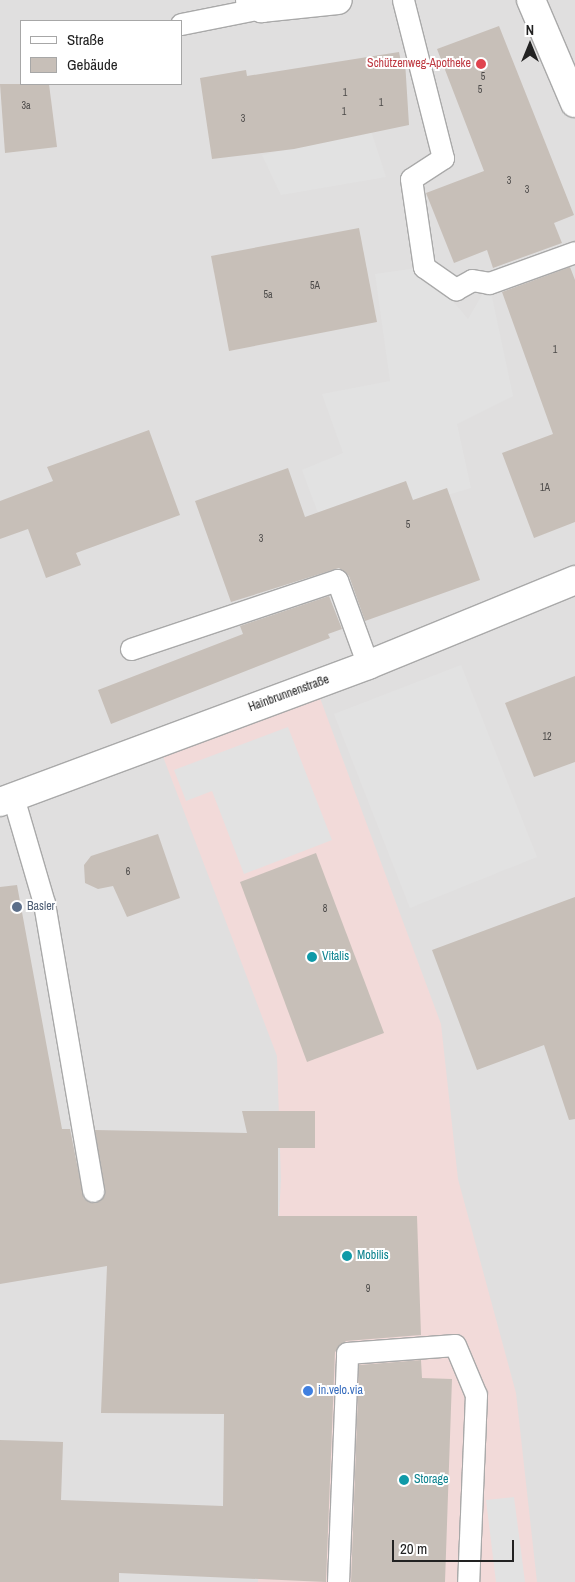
<!DOCTYPE html>
<html>
<head>
<meta charset="utf-8">
<style>
  body { margin:0 }
  #map { position:relative; width:575px; height:1582px; overflow:hidden; background:#f2efe9; font-family:"Archivo Narrow",sans-serif }
  div>[style] { position:absolute }
  .residential>* { inset:0; background:#e0dfdf }
  .commercial>* { inset:0; background:#f2dad9 }
  .parking>* { inset:0; background:#e2e2e2 }
  .building>* { inset:0; background:#c7bfb8 }
  .roads { filter:drop-shadow(1px 0 #a9a9a9) drop-shadow(-1px 0 #a9a9a9) drop-shadow(0 1px #a9a9a9) drop-shadow(0 -1px #a9a9a9) }
  .service>* { height:21px; margin:-10.5px; padding:0 10.5px; transform-origin:10.5px; border-radius:10.5px; background:#fff }
  .minor>* { height:28px; margin:-14px; padding:0 14px; transform-origin:14px; border-radius:14px; background:#fff }
  .dots>* { width:14px; height:14px; translate:-50% -50%; box-sizing:border-box; border:2px solid #fff; border-radius:50% }
  span { translate:-50% -50%; white-space:nowrap; text-align:center; line-height:1.15; -webkit-text-stroke:4px #fff; paint-order:stroke }
  .number-label { font-size:10px; color:#4b4948 }
  .number-label span { -webkit-text-stroke-width:0 }
  .health-label { font-size:12px; color:#be3a42 }
  .right { translate:-100% -50%; text-align:right }
  .street-label { font-size:12px; color:#222 }
  .service-label { font-size:12px; color:#4e5e75 }
  .left { translate:0 -50%; text-align:left }
  .culture-label { font-size:12px; color:#0d838f }
  .shop-label { font-size:12px; color:#366cbe }
  .legend { position:absolute; left:20px; top:20px; width:162px; height:65px; box-sizing:border-box; background:#fff; border:1px solid #a7a7a7; margin:0; padding:6px 9px; list-style:none; font-size:15px; color:#222 }
  .legend li { display:flex; align-items:center; gap:10px; height:25px }
  .legend b { width:25px; border:1px solid #a7a7a7 }
  .north { position:absolute; left:505px; top:20px; width:50px; height:50px; -webkit-text-stroke:4px #fff; paint-order:stroke; rotate:0deg; font-size:14px; font-weight:700; line-height:20px; text-align:center; color:#222 }
  .north::after { content:''; display:block; margin:auto; width:18px; height:22px; background:#222; clip-path:polygon(50% 0,100% 100%,50% 72%,0 100%) }
  .scale { position:absolute; left:392px; top:1540px; width:122px; height:22px; box-sizing:border-box; border:2px solid #222; border-top:0; padding-left:6px; font-size:15px; line-height:18px; white-space:nowrap; color:#222; -webkit-text-stroke:4px #fff; paint-order:stroke }
</style>
</head>
<body>
<div id="map">
  <div class="residential">
    <i style="clip-path:polygon(evenodd,0 0,575px 0,575px 1582px,0 1582px,0 0,21px 21px,181px 21px,181px 84px,21px 84px,21px 21px)"></i>
  </div>
  <div class="commercial">
    <i style="clip-path:polygon(320px 698px,441px 1024px,458px 1179px,516px 1393px,537px 1582px,258px 1582px,281px 1180px,277px 1056px,162px 754px)"></i>
  </div>
  <div class="parking">
    <i style="clip-path:polygon(371px 131px,386px 177px,281px 195px,262px 155px)"></i>
    <i style="clip-path:polygon(424px 267px,468px 319px,489px 283px,513px 396px,457px 424px,471px 488px,325px 532px,302px 470px,343px 453px,322px 394px,390px 381px,375px 274px)"></i>
    <i style="clip-path:polygon(461px 665px,537px 857px,410px 908px,334px 714px)"></i>
    <i style="clip-path:polygon(288px 727px,332px 840px,244px 874px,212px 791px,186px 801px,174px 770px)"></i>
    <i style="clip-path:polygon(514px 1497px,525px 1582px,496px 1582px,486px 1500px)"></i>
  </div>
  <div class="building">
    <i style="clip-path:polygon(499px 26px,574px 215px,554px 223px,562px 243px,493px 268px,487px 250px,454px 263px,426px 193px,484px 171px,437px 49px)"></i>
    <i style="clip-path:polygon(399px 52px,401px 62px,405px 61px,409px 125px,294px 149px,212px 159px,200px 78px,246px 70px,247px 76px)"></i>
    <i style="clip-path:polygon(0 84px,49px 84px,57px 147px,5px 153px)"></i>
    <i style="clip-path:polygon(359px 228px,377px 322px,229px 351px,211px 256px)"></i>
    <i style="clip-path:polygon(570px 267px,575px 280px,575px 522px,534px 538px,502px 453px,553px 434px,502px 292px)"></i>
    <i style="clip-path:polygon(149px 430px,180px 515px,76px 553px,81px 565px,46px 578px,28px 529px,0 539px,0 501px,53px 481px,47px 467px)"></i>
    <i style="clip-path:polygon(288px 468px,305px 517px,406px 481px,413px 500px,447px 488px,480px 580px,365px 621px,349px 576px,339px 568px,231px 602px,195px 501px)"></i>
    <i style="clip-path:polygon(329px 596px,342px 629px,328px 634px,330px 638px,111px 724px,98px 690px,243px 634px,240px 626px)"></i>
    <i style="clip-path:polygon(575px 676px,575px 762px,534px 777px,505px 703px)"></i>
    <i style="clip-path:polygon(158px 834px,180px 898px,127px 917px,113px 886px,98px 889px,85px 883px,84px 865px,91px 856px)"></i>
    <i style="clip-path:polygon(316px 853px,384px 1033px,307px 1062px,240px 882px)"></i>
    <i style="clip-path:polygon(17px 885px,62px 1129px,70px 1129px,84px 1199px,96px 1203px,105px 1195px,95px 1130px,247px 1133px,242px 1111px,315px 1111px,315px 1148px,278px 1148px,278px 1216px,417px 1216px,421px 1335px,346px 1341px,335px 1352px,326px 1582px,119px 1573px,119px 1582px,0 1582px,0 1440px,63px 1442px,61px 1500px,223px 1506px,224px 1414px,101px 1413px,107px 1266px,0 1284px,0 887px)"></i>
    <i style="clip-path:polygon(575px 897px,575px 1119px,569px 1120px,544px 1045px,477px 1070px,432px 950px)"></i>
    <i style="clip-path:polygon(421px 1360px,422px 1378px,452px 1379px,445px 1582px,351px 1582px,359px 1365px)"></i>
  </div>
  <div class="roads">
    <div class="service">
      <i style="left:403px;top:0;width:163px;rotate:75.8deg"></i>
      <i style="left:443px;top:158px;width:38px;rotate:147deg"></i>
      <i style="left:411px;top:179px;width:89px;rotate:81.6deg"></i>
      <i style="left:424px;top:267px;width:39px;rotate:35deg"></i>
      <i style="left:456px;top:289px;width:18px;rotate:-29deg"></i>
      <i style="left:472px;top:280px;width:17px;rotate:10deg"></i>
      <i style="left:489px;top:283px;width:91px;rotate:-19.8deg"></i>
      <i style="left:181px;top:24px;width:82px;rotate:-11.3deg"></i>
      <i style="left:131px;top:649px;width:217px;rotate:-18.5deg"></i>
      <i style="left:337px;top:580px;width:90px;rotate:70deg"></i>
      <i style="left:13px;top:797px;width:110px;rotate:73.7deg"></i>
      <i style="left:44px;top:903px;width:292px;rotate:80.3deg"></i>
      <i style="left:338px;top:1582px;width:229px;rotate:-87.7deg"></i>
      <i style="left:347px;top:1353px;width:108px;rotate:-4.2deg"></i>
      <i style="left:455px;top:1345px;width:54px;rotate:67.2deg"></i>
      <i style="left:476px;top:1395px;width:187px;rotate:92.4deg"></i>
    </div>
    <div class="minor">
      <i style="left:250px;top:0;width:14px;rotate:36deg"></i>
      <i style="left:261px;top:8px;width:77px;rotate:-5.9deg"></i>
      <i style="left:531px;top:0;width:112px;rotate:66.9deg"></i>
      <i style="left:0;top:802px;width:393px;rotate:-20.4deg"></i>
      <i style="left:368px;top:665px;width:224px;rotate:-22.3deg"></i>
    </div>
  </div>
  <div class="dots">
    <i style="left:481px;top:64px;background:#e0444e"></i>
    <i style="left:17px;top:907px;background:#5c6f8a"></i>
    <i style="left:312px;top:957px;background:#0f9aa8"></i>
    <i style="left:347px;top:1256px;background:#0f9aa8"></i>
    <i style="left:308px;top:1391px;background:#3f7fe0"></i>
    <i style="left:404px;top:1480px;background:#0f9aa8"></i>
  </div>
  <div class="number-label">
    <span style="left:483px;top:77px">5</span>
    <span style="left:480px;top:90px">5</span>
    <span style="left:345px;top:93px">1</span>
    <span style="left:381px;top:103px">1</span>
    <span style="left:26px;top:106px">3a</span>
    <span style="left:344px;top:112px">1</span>
    <span style="left:243px;top:119px">3</span>
    <span style="left:509px;top:181px">3</span>
    <span style="left:527px;top:190px">3</span>
    <span style="left:315px;top:286px">5A</span>
    <span style="left:268px;top:295px">5a</span>
    <span style="left:555px;top:350px">1</span>
    <span style="left:545px;top:488px">1A</span>
    <span style="left:408px;top:525px">5</span>
    <span style="left:261px;top:539px">3</span>
    <span style="left:547px;top:737px">12</span>
    <span style="left:128px;top:872px">6</span>
    <span style="left:325px;top:909px">8</span>
    <span style="left:368px;top:1289px">9</span>
  </div>
  <div class="health-label">
    <span class="right" style="left:471px;top:64px">Schützenweg-Apotheke</span>
  </div>
  <div class="street-label">
    <span style="left:289px;top:694px;rotate:-20deg">Hainbrunnenstraße</span>
  </div>
  <div class="service-label">
    <span class="left" style="left:27px;top:907px">Basler</span>
  </div>
  <div class="culture-label">
    <span class="left" style="left:322px;top:957px">Vitalis</span>
    <span class="left" style="left:357px;top:1256px">Mobilis</span>
    <span class="left" style="left:414px;top:1480px">Storage</span>
  </div>
  <div class="shop-label">
    <span class="left" style="left:318px;top:1391px">in.velo.via</span>
  </div>
  <ul class="legend">
  <li><b style="height:6px;background:#fff"></b>Straße</li>
  <li><b style="height:14px;background:#c7bfb8"></b>Gebäude</li>
  </ul>
  <div class="north">N</div>
  <div class="scale">20 m</div>
</div>
</body>
</html>
